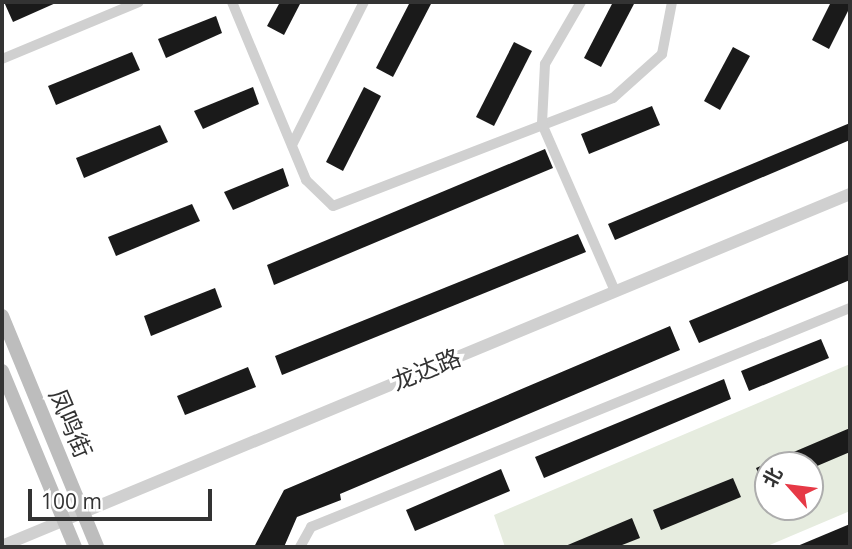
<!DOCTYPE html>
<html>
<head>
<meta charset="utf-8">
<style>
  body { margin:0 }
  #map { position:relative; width:852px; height:549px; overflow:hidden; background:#fff; font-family:"Open Sans","Noto Sans SC",sans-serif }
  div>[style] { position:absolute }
  .green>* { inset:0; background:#e6ecdf }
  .building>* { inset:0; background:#1a1a1a }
  .minor>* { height:10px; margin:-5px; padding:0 5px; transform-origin:5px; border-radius:5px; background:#d0d0d0 }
  .tertiary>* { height:12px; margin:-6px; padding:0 6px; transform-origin:6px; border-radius:6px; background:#d0d0d0 }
  .secondary>* { height:14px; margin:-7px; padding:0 7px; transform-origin:7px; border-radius:7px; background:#bdbdbd }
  span { translate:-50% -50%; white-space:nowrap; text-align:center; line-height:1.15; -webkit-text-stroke:7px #fff; paint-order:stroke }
  .street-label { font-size:24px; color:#333 }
  .frame { position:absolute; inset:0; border:4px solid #333; pointer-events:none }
  .north { position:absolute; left:754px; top:451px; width:70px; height:70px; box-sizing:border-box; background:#fff; border:2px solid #adadad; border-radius:50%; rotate:298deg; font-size:19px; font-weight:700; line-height:28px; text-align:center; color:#333 }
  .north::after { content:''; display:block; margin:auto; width:24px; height:32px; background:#e63946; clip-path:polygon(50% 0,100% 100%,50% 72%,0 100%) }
  .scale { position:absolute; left:28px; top:489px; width:184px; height:32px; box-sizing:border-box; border:4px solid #333; border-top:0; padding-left:9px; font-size:21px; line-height:24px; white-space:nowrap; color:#333; -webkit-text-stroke:5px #fff; paint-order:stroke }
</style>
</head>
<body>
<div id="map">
  <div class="green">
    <i style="clip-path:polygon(evenodd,850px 364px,850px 511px,765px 547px,505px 547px,494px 515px,850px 364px,768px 465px,810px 465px,810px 507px,768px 507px,768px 465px)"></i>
  </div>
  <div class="building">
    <i style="clip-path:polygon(4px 2px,58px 2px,13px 22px)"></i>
    <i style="clip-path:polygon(280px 2px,301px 2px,284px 35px,267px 26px)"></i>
    <i style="clip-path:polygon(410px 2px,432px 2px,393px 77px,376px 68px)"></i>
    <i style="clip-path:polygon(613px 2px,635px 2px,601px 67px,584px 58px)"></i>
    <i style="clip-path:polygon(831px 2px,850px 2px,850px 7px,829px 49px,812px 40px)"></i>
    <i style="clip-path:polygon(216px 16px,222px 33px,166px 58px,158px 39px)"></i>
    <i style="clip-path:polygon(514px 42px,532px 51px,494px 126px,476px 117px)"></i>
    <i style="clip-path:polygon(733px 47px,750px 56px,720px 110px,704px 101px)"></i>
    <i style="clip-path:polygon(132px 52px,140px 70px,56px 105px,48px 86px)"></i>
    <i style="clip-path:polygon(253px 87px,259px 104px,203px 129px,194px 111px)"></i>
    <i style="clip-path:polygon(364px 87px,381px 96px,343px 171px,326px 162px)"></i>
    <i style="clip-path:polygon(652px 106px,660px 125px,589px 154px,581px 134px)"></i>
    <i style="clip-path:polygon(850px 123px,850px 140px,615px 240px,608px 224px)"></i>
    <i style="clip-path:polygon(160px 125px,168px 142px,84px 178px,76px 158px)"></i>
    <i style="clip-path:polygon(545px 149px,553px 168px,274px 285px,267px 265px)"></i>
    <i style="clip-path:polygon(283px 168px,289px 186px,233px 210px,224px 192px)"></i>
    <i style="clip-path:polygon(192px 204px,200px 221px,116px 256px,108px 237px)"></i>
    <i style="clip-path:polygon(578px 234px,586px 252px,282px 375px,275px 356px)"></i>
    <i style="clip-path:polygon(850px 254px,850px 280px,699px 343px,689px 321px)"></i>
    <i style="clip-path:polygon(215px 288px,222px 307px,151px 336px,144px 316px)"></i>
    <i style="clip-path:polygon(670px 326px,680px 350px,340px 494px,341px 500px,297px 517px,284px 547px,254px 547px,284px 490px)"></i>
    <i style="clip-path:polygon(821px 339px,829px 358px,749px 391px,741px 371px)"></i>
    <i style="clip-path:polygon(248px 367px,256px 387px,185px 415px,177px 396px)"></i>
    <i style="clip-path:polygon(724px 379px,731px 399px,544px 478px,535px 457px)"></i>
    <i style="clip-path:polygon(850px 428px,850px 452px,810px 469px,768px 465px,768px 497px,756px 468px)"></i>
    <i style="clip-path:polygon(501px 469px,510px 491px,415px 531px,406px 510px)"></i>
    <i style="clip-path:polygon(733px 478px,741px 497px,661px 530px,653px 510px)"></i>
    <i style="clip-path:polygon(632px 518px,640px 538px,617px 547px,563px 547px)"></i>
    <i style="clip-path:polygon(850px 524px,850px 547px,795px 547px)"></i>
  </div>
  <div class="minor">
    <i style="left:232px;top:2px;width:193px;rotate:67.4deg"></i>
    <i style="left:306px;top:180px;width:37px;rotate:44deg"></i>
    <i style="left:333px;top:206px;width:300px;rotate:-21.1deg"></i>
    <i style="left:613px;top:98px;width:66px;rotate:-41.9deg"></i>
    <i style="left:662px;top:54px;width:53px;rotate:-79.1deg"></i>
    <i style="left:581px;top:2px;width:72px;rotate:120.1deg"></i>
    <i style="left:545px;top:64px;width:60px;rotate:92.9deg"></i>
    <i style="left:542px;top:124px;width:182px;rotate:66.4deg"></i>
    <i style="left:2px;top:59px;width:148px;rotate:-22.6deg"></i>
    <i style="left:292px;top:145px;width:160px;rotate:-63.3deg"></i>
    <i style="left:300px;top:547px;width:23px;rotate:-61deg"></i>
    <i style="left:311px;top:527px;width:582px;rotate:-22.11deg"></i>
  </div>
  <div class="tertiary">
    <i style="left:2px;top:546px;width:918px;rotate:-22.54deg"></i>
  </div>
  <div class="secondary">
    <i style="left:2px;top:316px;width:250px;rotate:67.6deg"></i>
    <i style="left:2px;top:371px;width:191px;rotate:67.5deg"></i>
  </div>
  <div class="street-label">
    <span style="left:426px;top:369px;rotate:-22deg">龙达路</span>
    <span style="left:71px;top:423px;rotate:67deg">凤鸣街</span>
  </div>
  <div class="frame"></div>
  <div class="north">北</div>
  <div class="scale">100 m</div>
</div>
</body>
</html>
